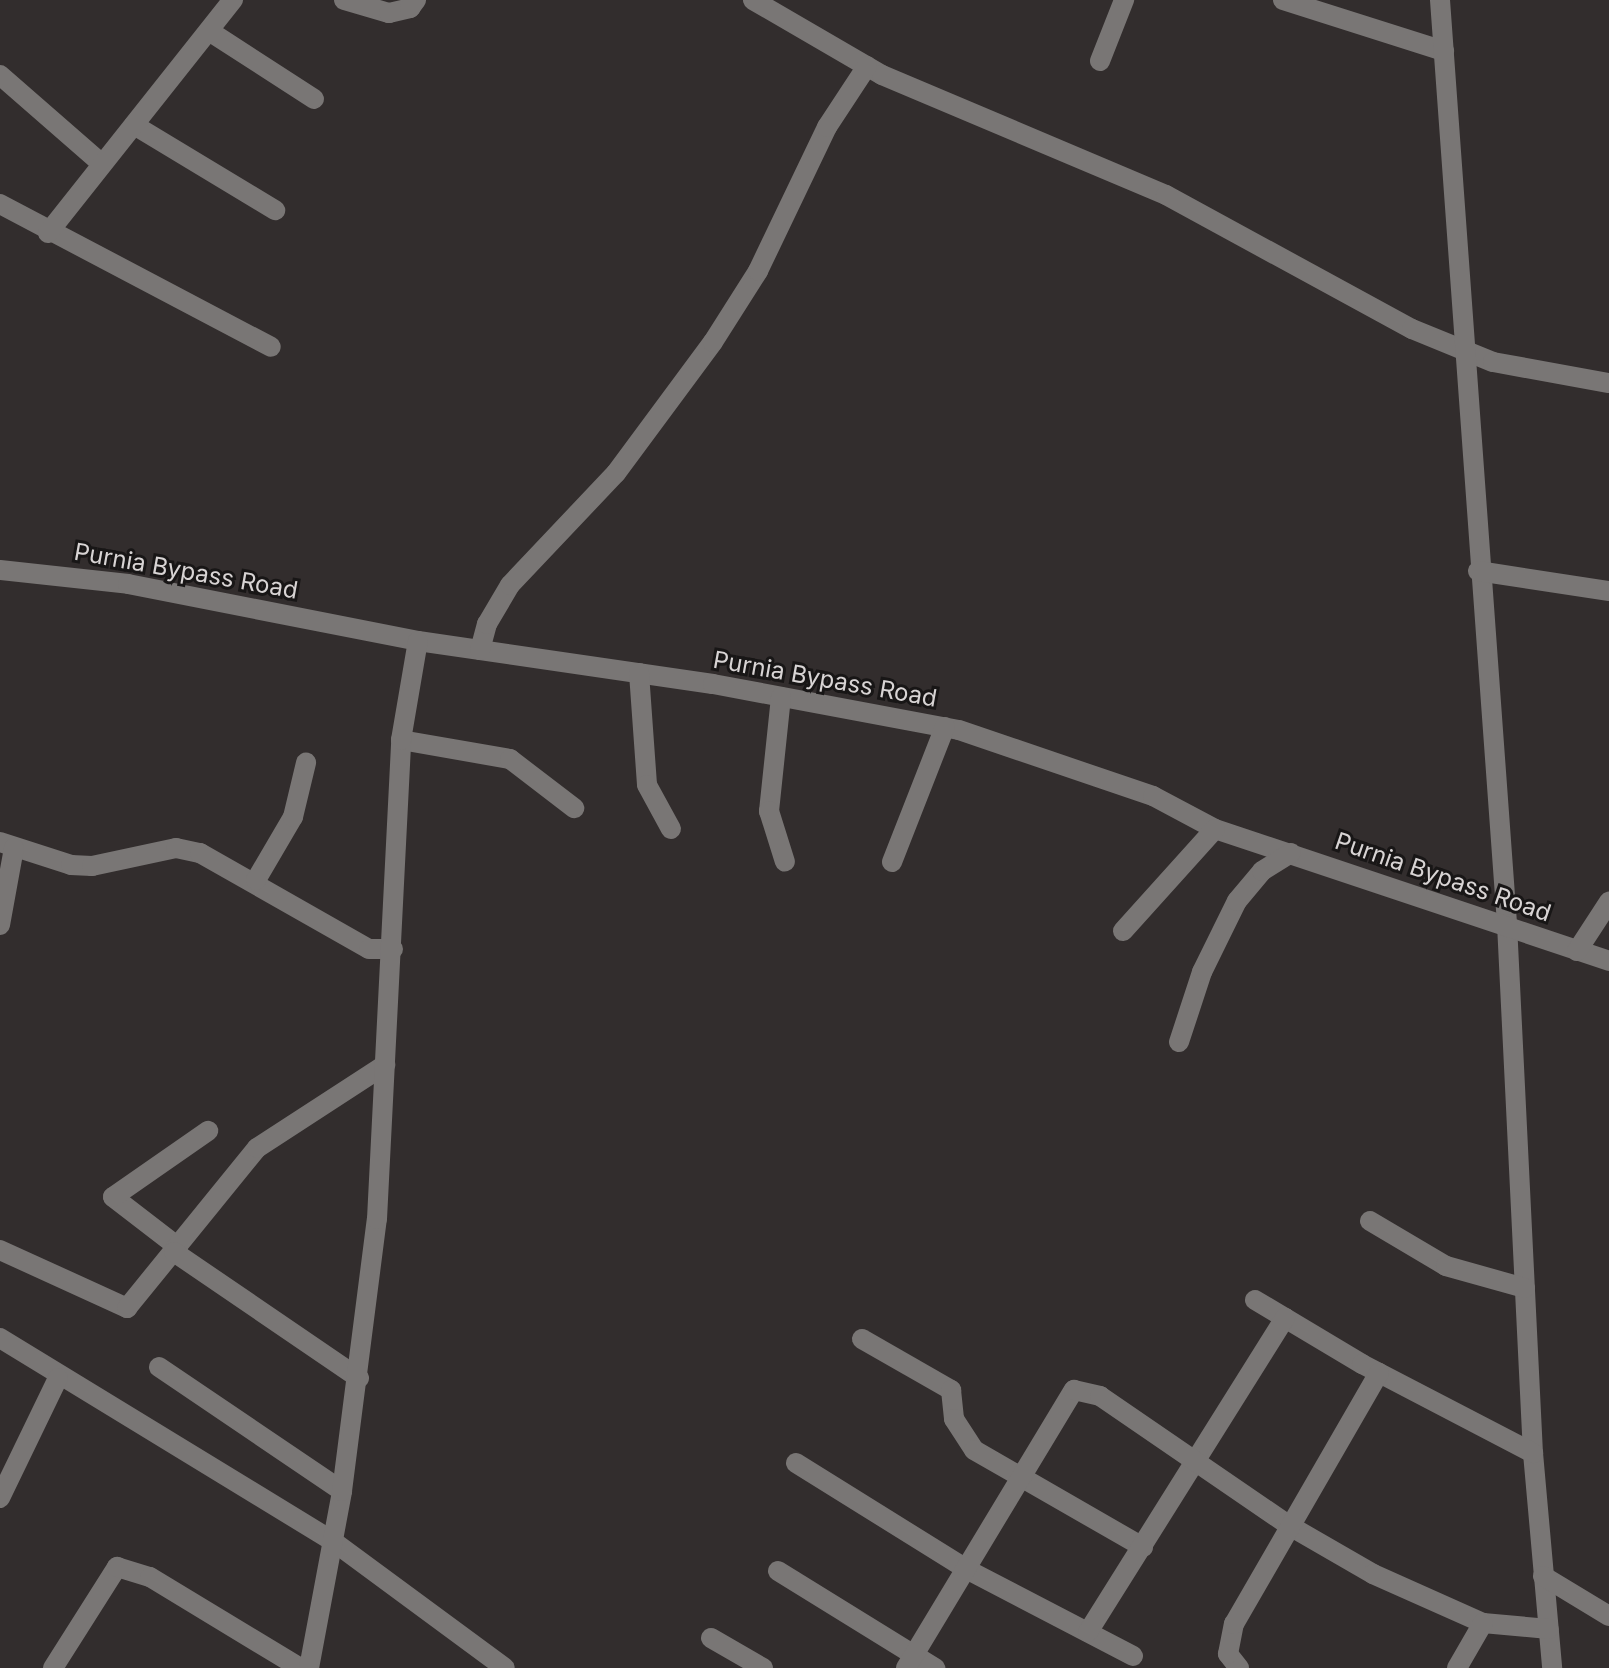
<!DOCTYPE html>
<html>
<head>
<meta charset="utf-8">
<style>
  body { margin:0 }
  #map { position:relative; width:1609px; height:1668px; overflow:hidden; background:#322d2d; font-family:Inter,sans-serif }
  div>[style] { position:absolute }
  .minor>* { height:20px; margin:-10px; padding:0 10px; transform-origin:10px; border-radius:10px; background:#797675 }
  span { translate:-50% -50%; white-space:nowrap; text-align:center; line-height:1.15; -webkit-text-stroke:6px #181616; paint-order:stroke }
  .street-label { font-size:24px; color:#d8d4d4 }
</style>
</head>
<body>
<div id="map">
  <div class="minor">
    <i style="left:344px;top:0;width:47px;rotate:16.1deg"></i>
    <i style="left:389px;top:13px;width:22px;rotate:-13deg"></i>
    <i style="left:410px;top:8px;width:10px;rotate:-53deg"></i>
    <i style="left:753px;top:0;width:149px;rotate:30.2deg"></i>
    <i style="left:882px;top:75px;width:308px;rotate:22.9deg"></i>
    <i style="left:1166px;top:195px;width:280px;rotate:28.6deg"></i>
    <i style="left:1412px;top:329px;width:87px;rotate:22.2deg"></i>
    <i style="left:1493px;top:362px;width:118px;rotate:10.3deg"></i>
    <i style="left:1283px;top:0;width:169px;rotate:17.6deg"></i>
    <i style="left:1440px;top:0;width:926px;rotate:85.85deg"></i>
    <i style="left:1507px;top:924px;width:530px;rotate:87.19deg"></i>
    <i style="left:1533px;top:1453px;width:216px;rotate:84.9deg"></i>
    <i style="left:209px;top:31px;width:125px;rotate:32.9deg"></i>
    <i style="left:1100px;top:61px;width:66px;rotate:-68.5deg"></i>
    <i style="left:0;top:75px;width:135px;rotate:41.1deg"></i>
    <i style="left:134px;top:125px;width:165px;rotate:31.1deg"></i>
    <i style="left:0;top:204px;width:306px;rotate:27.8deg"></i>
    <i style="left:48px;top:233px;width:298px;rotate:-51.6deg"></i>
    <i style="left:0;top:570px;width:129px;rotate:6.2deg"></i>
    <i style="left:128px;top:584px;width:296px;rotate:11.1deg"></i>
    <i style="left:418px;top:641px;width:298px;rotate:8.3deg"></i>
    <i style="left:713px;top:684px;width:250px;rotate:10.6deg"></i>
    <i style="left:959px;top:730px;width:205px;rotate:18.8deg"></i>
    <i style="left:1153px;top:796px;width:70px;rotate:28deg"></i>
    <i style="left:1215px;top:829px;width:416px;rotate:18.5deg"></i>
    <i style="left:1478px;top:571px;width:133px;rotate:8.7deg"></i>
    <i style="left:480px;top:650px;width:27px;rotate:-75deg"></i>
    <i style="left:487px;top:624px;width:45px;rotate:-59.5deg"></i>
    <i style="left:510px;top:585px;width:154px;rotate:-46.6deg"></i>
    <i style="left:616px;top:473px;width:163px;rotate:-53.5deg"></i>
    <i style="left:713px;top:342px;width:84px;rotate:-57.6deg"></i>
    <i style="left:758px;top:271px;width:160px;rotate:-64.4deg"></i>
    <i style="left:827px;top:127px;width:73px;rotate:-56.7deg"></i>
    <i style="left:639px;top:673px;width:112px;rotate:85.9deg"></i>
    <i style="left:647px;top:785px;width:50px;rotate:61.4deg"></i>
    <i style="left:781px;top:697px;width:115px;rotate:96deg"></i>
    <i style="left:769px;top:811px;width:53px;rotate:72.6deg"></i>
    <i style="left:401px;top:740px;width:111px;rotate:9.9deg"></i>
    <i style="left:510px;top:759px;width:81px;rotate:37.4deg"></i>
    <i style="left:0;top:842px;width:75px;rotate:17.9deg"></i>
    <i style="left:71px;top:865px;width:21px;rotate:3deg"></i>
    <i style="left:92px;top:866px;width:86px;rotate:-12.1deg"></i>
    <i style="left:176px;top:848px;width:25px;rotate:12deg"></i>
    <i style="left:200px;top:853px;width:194px;rotate:29.6deg"></i>
    <i style="left:369px;top:949px;width:24px"></i>
    <i style="left:892px;top:862px;width:145px;rotate:-68.6deg"></i>
    <i style="left:256px;top:880px;width:73px;rotate:-59.6deg"></i>
    <i style="left:293px;top:817px;width:56px;rotate:-76.5deg"></i>
    <i style="left:0;top:925px;width:78px;rotate:-79.7deg"></i>
    <i style="left:1123px;top:931px;width:137px;rotate:-48deg"></i>
    <i style="left:1577px;top:951px;width:59px;rotate:-56.9deg"></i>
    <i style="left:1179px;top:1042px;width:74px;rotate:-71.8deg"></i>
    <i style="left:1202px;top:972px;width:79px;rotate:-63.8deg"></i>
    <i style="left:1237px;top:901px;width:39px;rotate:-50deg"></i>
    <i style="left:1262px;top:871px;width:34px;rotate:-32deg"></i>
    <i style="left:1370px;top:1221px;width:88px;rotate:30.6deg"></i>
    <i style="left:1446px;top:1266px;width:82px;rotate:15.6deg"></i>
    <i style="left:178px;top:1247px;width:82px;rotate:-142.4deg"></i>
    <i style="left:113px;top:1197px;width:116px;rotate:-34.8deg"></i>
    <i style="left:0;top:1250px;width:140px;rotate:24.5deg"></i>
    <i style="left:127px;top:1308px;width:206px;rotate:-50.9deg"></i>
    <i style="left:257px;top:1148px;width:153px;rotate:-33deg"></i>
    <i style="left:174px;top:1252px;width:224px;rotate:34.3deg"></i>
    <i style="left:1255px;top:1300px;width:125px;rotate:30.9deg"></i>
    <i style="left:1362px;top:1364px;width:193px;rotate:27.5deg"></i>
    <i style="left:0;top:1338px;width:391px;rotate:31.4deg"></i>
    <i style="left:334px;top:1542px;width:212px;rotate:36.4deg"></i>
    <i style="left:862px;top:1339px;width:103px;rotate:29.8deg"></i>
    <i style="left:951px;top:1390px;width:29px;rotate:84deg"></i>
    <i style="left:954px;top:1419px;width:37px;rotate:57deg"></i>
    <i style="left:974px;top:1450px;width:195px;rotate:29.9deg"></i>
    <i style="left:159px;top:1367px;width:221px;rotate:34.1deg"></i>
    <i style="left:796px;top:1463px;width:203px;rotate:31.9deg"></i>
    <i style="left:968px;top:1570px;width:186px;rotate:27.5deg"></i>
    <i style="left:0;top:1498px;width:133px;rotate:-64.2deg"></i>
    <i style="left:778px;top:1571px;width:185px;rotate:31.7deg"></i>
    <i style="left:1543px;top:1576px;width:77px;rotate:31.2deg"></i>
    <i style="left:1088px;top:1632px;width:371px;rotate:-57.9deg"></i>
    <i style="left:711px;top:1638px;width:60px;rotate:30deg"></i>
    <i style="left:53px;top:1668px;width:120px;rotate:-57.6deg"></i>
    <i style="left:117px;top:1567px;width:34px;rotate:17deg"></i>
    <i style="left:150px;top:1577px;width:175px;rotate:31.2deg"></i>
    <i style="left:309px;top:1668px;width:180px;rotate:-79.4deg"></i>
    <i style="left:342px;top:1491px;width:274px;rotate:-82.7deg"></i>
    <i style="left:377px;top:1219px;width:480px;rotate:-87.1deg"></i>
    <i style="left:401px;top:740px;width:100px;rotate:-80.3deg"></i>
    <i style="left:906px;top:1668px;width:325px;rotate:-58.9deg"></i>
    <i style="left:1074px;top:1390px;width:27px;rotate:13deg"></i>
    <i style="left:1100px;top:1396px;width:230px;rotate:34.4deg"></i>
    <i style="left:1290px;top:1526px;width:96px;rotate:30deg"></i>
    <i style="left:1373px;top:1574px;width:120px;rotate:24deg"></i>
    <i style="left:1483px;top:1623px;width:66px;rotate:5.2deg"></i>
    <i style="left:1239px;top:1668px;width:18px;rotate:-128deg"></i>
    <i style="left:1228px;top:1654px;width:31px;rotate:-79deg"></i>
    <i style="left:1234px;top:1624px;width:290px;rotate:-60deg"></i>
    <i style="left:1457px;top:1668px;width:52px;rotate:-60deg"></i>
  </div>
  <div class="street-label">
    <span style="left:186px;top:571px;rotate:10deg">Purnia Bypass Road</span>
    <span style="left:825px;top:679px;rotate:10deg">Purnia Bypass Road</span>
    <span style="left:1443px;top:877px;rotate:19deg">Purnia Bypass Road</span>
  </div>
</div>
</body>
</html>
